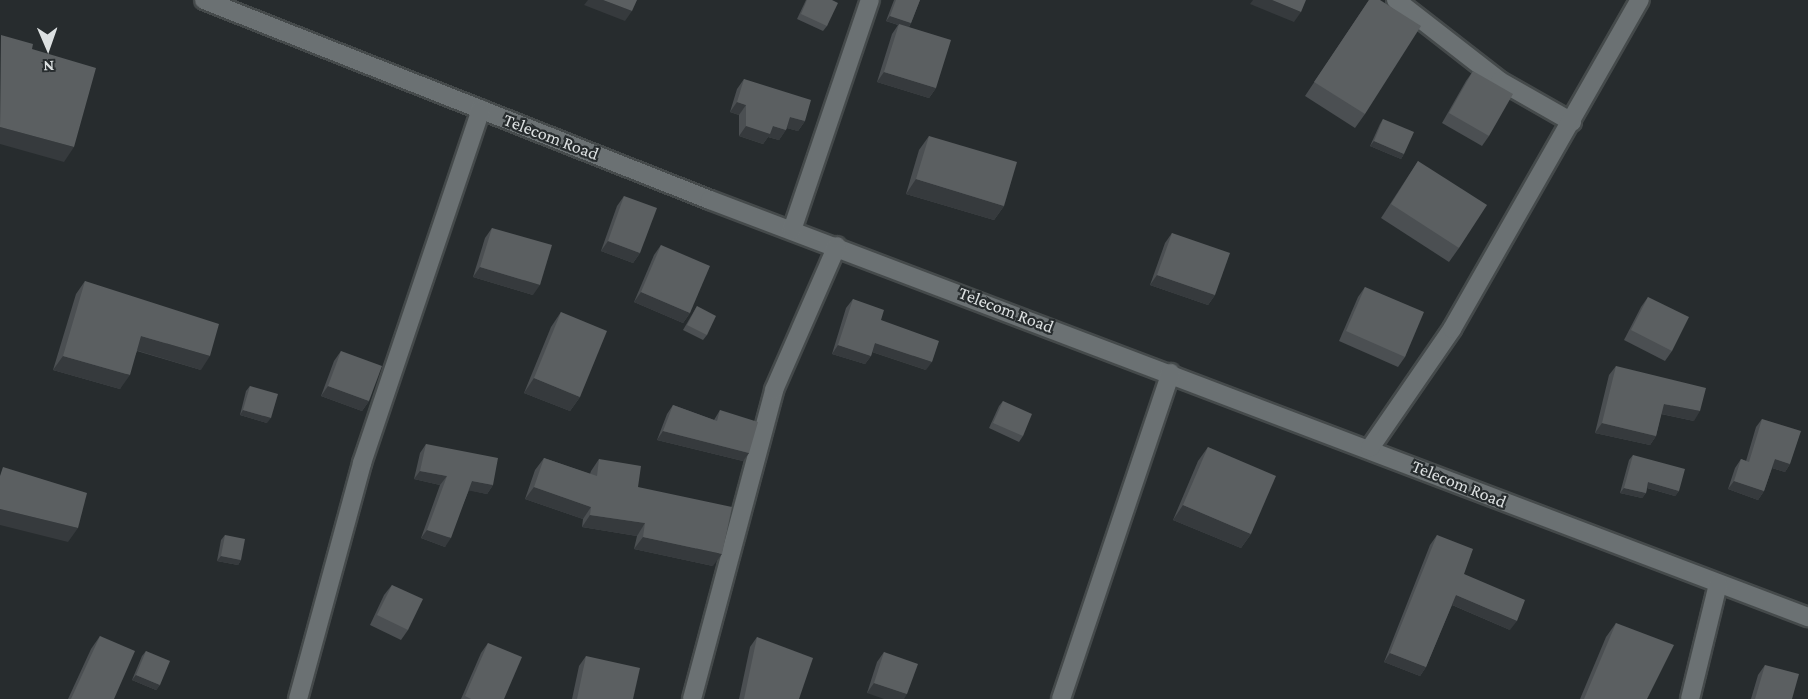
<!DOCTYPE html>
<html>
<head>
<meta charset="utf-8">
<style>
  body { margin:0 }
  #map { position:relative; width:1808px; height:699px; overflow:hidden; background:#272c2e; font-family:"Crimson Pro",serif }
  div>[style] { position:absolute }
  .roads { filter:drop-shadow(2px 0 #454a4b) drop-shadow(-2px 0 #454a4b) drop-shadow(0 2px #454a4b) drop-shadow(0 -2px #454a4b) }
  .minor>* { height:18px; margin:-9px; padding:0 9px; transform-origin:9px; border-radius:9px; background:#6b7173 }
  .wall>* { inset:0; background:#4b4f52 }
  .shaded-wall>* { inset:0; background:#363a3d }
  .building>* { inset:0; background:#5b5f61 }
  span { translate:-50% -50%; white-space:nowrap; text-align:center; line-height:1.15; -webkit-text-stroke:4.5px #272c2e; paint-order:stroke }
  .street-label { font-size:18px; color:#dce0e1 }
  .north { position:absolute; left:18px; top:18px; width:60px; height:60px; -webkit-text-stroke:4px #272c2e; paint-order:stroke; rotate:178deg; font-size:16px; font-weight:700; line-height:24px; text-align:center; color:#dce0e1 }
  .north::after { content:''; display:block; margin:auto; width:21px; height:27px; background:#dce0e1; clip-path:polygon(50% 0,100% 100%,50% 72%,0 100%) }
</style>
</head>
<body>
<div id="map">
  <div class="roads">
    <div class="minor">
      <i style="left:204px;top:0;width:544px;rotate:21.57deg"></i>
      <i style="left:710px;top:200px;width:1175px;rotate:20.8deg"></i>
      <i style="left:1396px;top:0;width:132px;rotate:37.9deg"></i>
      <i style="left:1500px;top:81px;width:83px;rotate:29.7deg"></i>
      <i style="left:792px;top:230px;width:243px;rotate:-71.3deg"></i>
      <i style="left:1370px;top:448px;width:145px;rotate:-55.4deg"></i>
      <i style="left:1452px;top:329px;width:379px;rotate:-60.3deg"></i>
      <i style="left:298px;top:699px;width:245px;rotate:-74.8deg"></i>
      <i style="left:362px;top:463px;width:373px;rotate:-71.4deg"></i>
      <i style="left:692px;top:699px;width:320px;rotate:-75.1deg"></i>
      <i style="left:774px;top:390px;width:157px;rotate:-66.4deg"></i>
      <i style="left:1061px;top:699px;width:344px;rotate:-71.4deg"></i>
      <i style="left:1690px;top:699px;width:118px;rotate:-76.3deg"></i>
    </div>
  </div>
  <div class="wall">
    <i style="clip-path:polygon(806px 0,832px 0,827px 26px,823px 31px,797px 19px)"></i>
    <i style="clip-path:polygon(894px 0,920px 0,911px 23px,909px 27px,936px 88px,929px 98px,877px 82px,892px 34px,898px 25px,886px 21px)"></i>
    <i style="clip-path:polygon(1369px 0,1365px 114px,1355px 128px,1305px 96px)"></i>
    <i style="clip-path:polygon(1473px 71px,1489px 136px,1482px 146px,1442px 123px,1466px 81px)"></i>
    <i style="clip-path:polygon(744px 79px,805px 121px,798px 131px,787px 128px,779px 140px,768px 137px,763px 144px,739px 136px,739px 115px,730px 112px,737px 89px)"></i>
    <i style="clip-path:polygon(1383px 119px,1404px 154px,1401px 159px,1370px 146px,1380px 124px)"></i>
    <i style="clip-path:polygon(929px 136px,1004px 206px,994px 220px,906px 194px,919px 150px)"></i>
    <i style="clip-path:polygon(1418px 161px,1459px 248px,1449px 262px,1381px 218px)"></i>
    <i style="clip-path:polygon(624px 196px,640px 253px,633px 263px,601px 251px,617px 206px)"></i>
    <i style="clip-path:polygon(492px 228px,533px 295px,473px 277px,485px 238px)"></i>
    <i style="clip-path:polygon(1172px 233px,1215px 295px,1208px 305px,1150px 285px,1165px 243px)"></i>
    <i style="clip-path:polygon(661px 245px,690px 313px,683px 323px,634px 302px,654px 255px)"></i>
    <i style="clip-path:polygon(85px 281px,201px 370px,137px 351px,120px 389px,53px 370px,76px 294px)"></i>
    <i style="clip-path:polygon(1365px 287px,1405px 357px,1398px 367px,1339px 341px,1358px 297px)"></i>
    <i style="clip-path:polygon(1648px 297px,1672px 351px,1665px 361px,1624px 340px,1641px 307px)"></i>
    <i style="clip-path:polygon(853px 299px,881px 320px,926px 370px,872px 352px,871px 356px,865px 364px,832px 354px,846px 308px)"></i>
    <i style="clip-path:polygon(697px 306px,707px 335px,703px 340px,683px 330px)"></i>
    <i style="clip-path:polygon(561px 312px,580px 397px,570px 411px,524px 393px,551px 327px)"></i>
    <i style="clip-path:polygon(341px 351px,369px 401px,362px 411px,321px 396px,334px 361px)"></i>
    <i style="clip-path:polygon(1616px 366px,1694px 421px,1661px 414px,1656px 436px,1650px 445px,1595px 433px,1609px 375px)"></i>
    <i style="clip-path:polygon(250px 386px,267px 423px,240px 415px,246px 391px)"></i>
    <i style="clip-path:polygon(1003px 401px,1023px 436px,1019px 442px,989px 428px,999px 406px)"></i>
    <i style="clip-path:polygon(673px 405px,714px 420px,720px 410px,749px 453px,743px 461px,657px 440px,667px 414px)"></i>
    <i style="clip-path:polygon(1762px 419px,1790px 464px,1785px 472px,1772px 468px,1764px 491px,1758px 500px,1728px 489px,1735px 468px,1741px 459px,1746px 461px,1756px 427px)"></i>
    <i style="clip-path:polygon(426px 444px,493px 485px,487px 494px,469px 490px,445px 547px,421px 538px,440px 485px,414px 479px,420px 453px)"></i>
    <i style="clip-path:polygon(1208px 447px,1251px 534px,1241px 548px,1173px 520px,1198px 461px)"></i>
    <i style="clip-path:polygon(1633px 455px,1679px 491px,1675px 496px,1647px 488px,1646px 493px,1642px 498px,1620px 493px,1629px 460px)"></i>
    <i style="clip-path:polygon(544px 458px,590px 474px,591px 471px,599px 459px,638px 487px,713px 566px,634px 549px,637px 536px,582px 527px,583px 519px,525px 499px,535px 470px)"></i>
    <i style="clip-path:polygon(225px 535px,241px 560px,238px 565px,217px 561px,221px 540px)"></i>
    <i style="clip-path:polygon(1437px 535px,1464px 574px,1510px 630px,1452px 605px,1426px 667px,1420px 676px,1384px 662px,1430px 545px)"></i>
    <i style="clip-path:polygon(392px 585px,408px 630px,401px 640px,370px 625px,384px 595px)"></i>
    <i style="clip-path:polygon(1616px 623px,1647px 699px,1580px 699px,1606px 637px)"></i>
    <i style="clip-path:polygon(100px 636px,114px 699px,68px 699px,91px 649px)"></i>
    <i style="clip-path:polygon(757px 637px,799px 699px,739px 699px,750px 647px)"></i>
    <i style="clip-path:polygon(488px 643px,504px 699px,461px 699px,481px 653px)"></i>
    <i style="clip-path:polygon(146px 651px,160px 685px,156px 690px,132px 680px,142px 656px)"></i>
    <i style="clip-path:polygon(884px 652px,907px 694px,867px 693px,877px 662px)"></i>
    <i style="clip-path:polygon(586px 656px,633px 699px,572px 699px,579px 666px)"></i>
    <i style="clip-path:polygon(1765px 665px,1792px 699px,1751px 699px,1758px 675px)"></i>
  </div>
  <div class="shaded-wall">
    <i style="clip-path:polygon(588px 0,603px 0,632px 11px,625px 21px,584px 5px)"></i>
    <i style="clip-path:polygon(1253px 0,1272px 0,1301px 12px,1294px 22px,1250px 4px)"></i>
    <i style="clip-path:polygon(890px 16px,911px 23px,908px 28px,886px 21px)"></i>
    <i style="clip-path:polygon(884px 72px,936px 88px,929px 98px,877px 82px)"></i>
    <i style="clip-path:polygon(737px 102px,746px 105px,739px 115px,730px 112px)"></i>
    <i style="clip-path:polygon(790px 117px,805px 121px,798px 131px,783px 127px)"></i>
    <i style="clip-path:polygon(746px 126px,773px 126px,786px 130px,779px 140px,768px 137px,763px 144px,739px 136px)"></i>
    <i style="clip-path:polygon(0 127px,74px 147px,64px 162px,0 144px)"></i>
    <i style="clip-path:polygon(1374px 141px,1404px 154px,1401px 159px,1370px 146px)"></i>
    <i style="clip-path:polygon(916px 179px,1004px 206px,994px 220px,906px 194px)"></i>
    <i style="clip-path:polygon(608px 241px,640px 253px,633px 263px,601px 251px)"></i>
    <i style="clip-path:polygon(480px 267px,540px 285px,533px 295px,473px 277px)"></i>
    <i style="clip-path:polygon(1157px 275px,1215px 295px,1208px 305px,1150px 285px)"></i>
    <i style="clip-path:polygon(641px 292px,690px 313px,683px 323px,634px 302px)"></i>
    <i style="clip-path:polygon(141px 336px,210px 356px,201px 370px,132px 349px)"></i>
    <i style="clip-path:polygon(875px 343px,932px 362px,926px 370px,869px 351px)"></i>
    <i style="clip-path:polygon(838px 345px,871px 356px,865px 364px,832px 354px)"></i>
    <i style="clip-path:polygon(63px 356px,130px 375px,120px 389px,53px 370px)"></i>
    <i style="clip-path:polygon(534px 378px,580px 397px,570px 411px,524px 393px)"></i>
    <i style="clip-path:polygon(328px 386px,369px 401px,362px 411px,321px 396px)"></i>
    <i style="clip-path:polygon(1664px 404px,1700px 411px,1694px 421px,1657px 413px)"></i>
    <i style="clip-path:polygon(243px 410px,271px 418px,267px 423px,240px 415px)"></i>
    <i style="clip-path:polygon(1602px 423px,1656px 436px,1650px 445px,1595px 433px)"></i>
    <i style="clip-path:polygon(663px 431px,749px 453px,743px 461px,657px 440px)"></i>
    <i style="clip-path:polygon(1775px 459px,1790px 464px,1785px 472px,1769px 467px)"></i>
    <i style="clip-path:polygon(420px 471px,447px 476px,440px 485px,414px 479px)"></i>
    <i style="clip-path:polygon(472px 481px,493px 485px,487px 494px,466px 490px)"></i>
    <i style="clip-path:polygon(1734px 481px,1764px 491px,1758px 500px,1728px 489px)"></i>
    <i style="clip-path:polygon(1648px 482px,1679px 491px,1675px 496px,1644px 487px)"></i>
    <i style="clip-path:polygon(534px 487px,591px 507px,583px 519px,525px 499px)"></i>
    <i style="clip-path:polygon(1624px 488px,1646px 493px,1642px 498px,1620px 493px)"></i>
    <i style="clip-path:polygon(1183px 505px,1251px 534px,1241px 548px,1173px 520px)"></i>
    <i style="clip-path:polygon(0 509px,78px 528px,68px 542px,0 525px)"></i>
    <i style="clip-path:polygon(590px 515px,645px 523px,637px 536px,582px 527px)"></i>
    <i style="clip-path:polygon(427px 530px,451px 538px,445px 547px,421px 538px)"></i>
    <i style="clip-path:polygon(643px 537px,722px 554px,713px 566px,634px 549px)"></i>
    <i style="clip-path:polygon(221px 556px,241px 560px,238px 565px,217px 561px)"></i>
    <i style="clip-path:polygon(1456px 595px,1517px 621px,1510px 630px,1450px 604px)"></i>
    <i style="clip-path:polygon(1390px 653px,1426px 667px,1420px 676px,1384px 662px)"></i>
    <i style="clip-path:polygon(136px 675px,160px 685px,156px 690px,132px 680px)"></i>
    <i style="clip-path:polygon(874px 683px,907px 694px,904px 699px,884px 699px,867px 693px)"></i>
  </div>
  <div class="building">
    <i style="clip-path:polygon(603px 0,637px 0,632px 11px)"></i>
    <i style="clip-path:polygon(807px 0,832px 0,838px 3px,827px 26px,801px 14px)"></i>
    <i style="clip-path:polygon(896px 0,920px 0,911px 23px,890px 16px)"></i>
    <i style="clip-path:polygon(1272px 0,1306px 0,1301px 12px)"></i>
    <i style="clip-path:polygon(1369px 0,1380px 0,1421px 26px,1365px 114px,1314px 82px)"></i>
    <i style="clip-path:polygon(899px 24px,951px 40px,936px 88px,884px 72px)"></i>
    <i style="clip-path:polygon(1px 35px,33px 44px,32px 49px,96px 68px,74px 147px,0 127px)"></i>
    <i style="clip-path:polygon(1473px 71px,1513px 94px,1489px 136px,1449px 113px)"></i>
    <i style="clip-path:polygon(744px 79px,811px 100px,805px 121px,790px 117px,786px 130px,773px 126px,770px 134px,746px 126px,746px 105px,737px 102px)"></i>
    <i style="clip-path:polygon(1383px 119px,1414px 132px,1404px 154px,1374px 141px)"></i>
    <i style="clip-path:polygon(929px 136px,1017px 162px,1004px 206px,916px 179px)"></i>
    <i style="clip-path:polygon(1418px 161px,1487px 205px,1459px 248px,1391px 204px)"></i>
    <i style="clip-path:polygon(624px 196px,657px 208px,640px 253px,608px 241px)"></i>
    <i style="clip-path:polygon(492px 228px,552px 245px,540px 285px,480px 267px)"></i>
    <i style="clip-path:polygon(1172px 233px,1230px 253px,1215px 295px,1157px 275px)"></i>
    <i style="clip-path:polygon(661px 245px,710px 266px,690px 313px,641px 292px)"></i>
    <i style="clip-path:polygon(85px 281px,219px 324px,210px 356px,141px 336px,130px 375px,63px 356px)"></i>
    <i style="clip-path:polygon(1365px 287px,1424px 312px,1405px 357px,1346px 331px)"></i>
    <i style="clip-path:polygon(1648px 297px,1689px 317px,1672px 351px,1631px 330px)"></i>
    <i style="clip-path:polygon(853px 299px,884px 310px,881px 320px,939px 341px,932px 362px,875px 343px,871px 356px,838px 345px)"></i>
    <i style="clip-path:polygon(697px 306px,716px 316px,707px 335px,687px 325px)"></i>
    <i style="clip-path:polygon(561px 312px,607px 331px,580px 397px,534px 378px)"></i>
    <i style="clip-path:polygon(341px 351px,382px 366px,369px 401px,328px 386px)"></i>
    <i style="clip-path:polygon(1616px 366px,1706px 388px,1700px 411px,1664px 404px,1656px 436px,1602px 423px)"></i>
    <i style="clip-path:polygon(250px 386px,278px 394px,271px 418px,243px 410px)"></i>
    <i style="clip-path:polygon(1003px 401px,1032px 414px,1023px 436px,993px 423px)"></i>
    <i style="clip-path:polygon(673px 405px,717px 421px,720px 410px,758px 422px,749px 453px,663px 431px)"></i>
    <i style="clip-path:polygon(1762px 419px,1801px 431px,1790px 464px,1775px 459px,1764px 491px,1734px 481px,1741px 459px,1749px 462px)"></i>
    <i style="clip-path:polygon(426px 444px,498px 458px,493px 485px,472px 481px,451px 538px,427px 530px,447px 476px,420px 471px)"></i>
    <i style="clip-path:polygon(1208px 447px,1276px 476px,1251px 534px,1183px 505px)"></i>
    <i style="clip-path:polygon(1633px 455px,1685px 469px,1679px 491px,1648px 482px,1646px 493px,1624px 488px)"></i>
    <i style="clip-path:polygon(544px 458px,597px 476px,599px 459px,641px 466px,638px 487px,732px 507px,722px 554px,643px 537px,645px 523px,590px 515px,591px 507px,534px 487px)"></i>
    <i style="clip-path:polygon(3px 467px,87px 493px,78px 528px,0 509px,0 476px)"></i>
    <i style="clip-path:polygon(225px 535px,245px 539px,241px 560px,221px 556px)"></i>
    <i style="clip-path:polygon(1437px 535px,1473px 549px,1464px 574px,1525px 600px,1517px 621px,1456px 595px,1426px 667px,1390px 653px)"></i>
    <i style="clip-path:polygon(392px 585px,423px 599px,408px 630px,377px 615px)"></i>
    <i style="clip-path:polygon(1616px 623px,1674px 645px,1647px 699px,1584px 699px)"></i>
    <i style="clip-path:polygon(100px 636px,135px 651px,114px 699px,71px 699px)"></i>
    <i style="clip-path:polygon(757px 637px,813px 658px,799px 699px,744px 699px)"></i>
    <i style="clip-path:polygon(488px 643px,522px 657px,504px 699px,471px 699px,465px 696px)"></i>
    <i style="clip-path:polygon(146px 651px,170px 661px,160px 685px,136px 675px)"></i>
    <i style="clip-path:polygon(884px 652px,918px 664px,907px 694px,874px 683px)"></i>
    <i style="clip-path:polygon(586px 656px,640px 668px,633px 699px,577px 699px)"></i>
    <i style="clip-path:polygon(1765px 665px,1799px 674px,1792px 699px,1755px 699px)"></i>
  </div>
  <div class="street-label">
    <span style="left:551px;top:137px;rotate:21deg">Telecom Road</span>
    <span style="left:1006px;top:310px;rotate:21deg">Telecom Road</span>
    <span style="left:1459px;top:484px;rotate:22deg">Telecom Road</span>
  </div>
  <div class="north">N</div>
</div>
</body>
</html>
